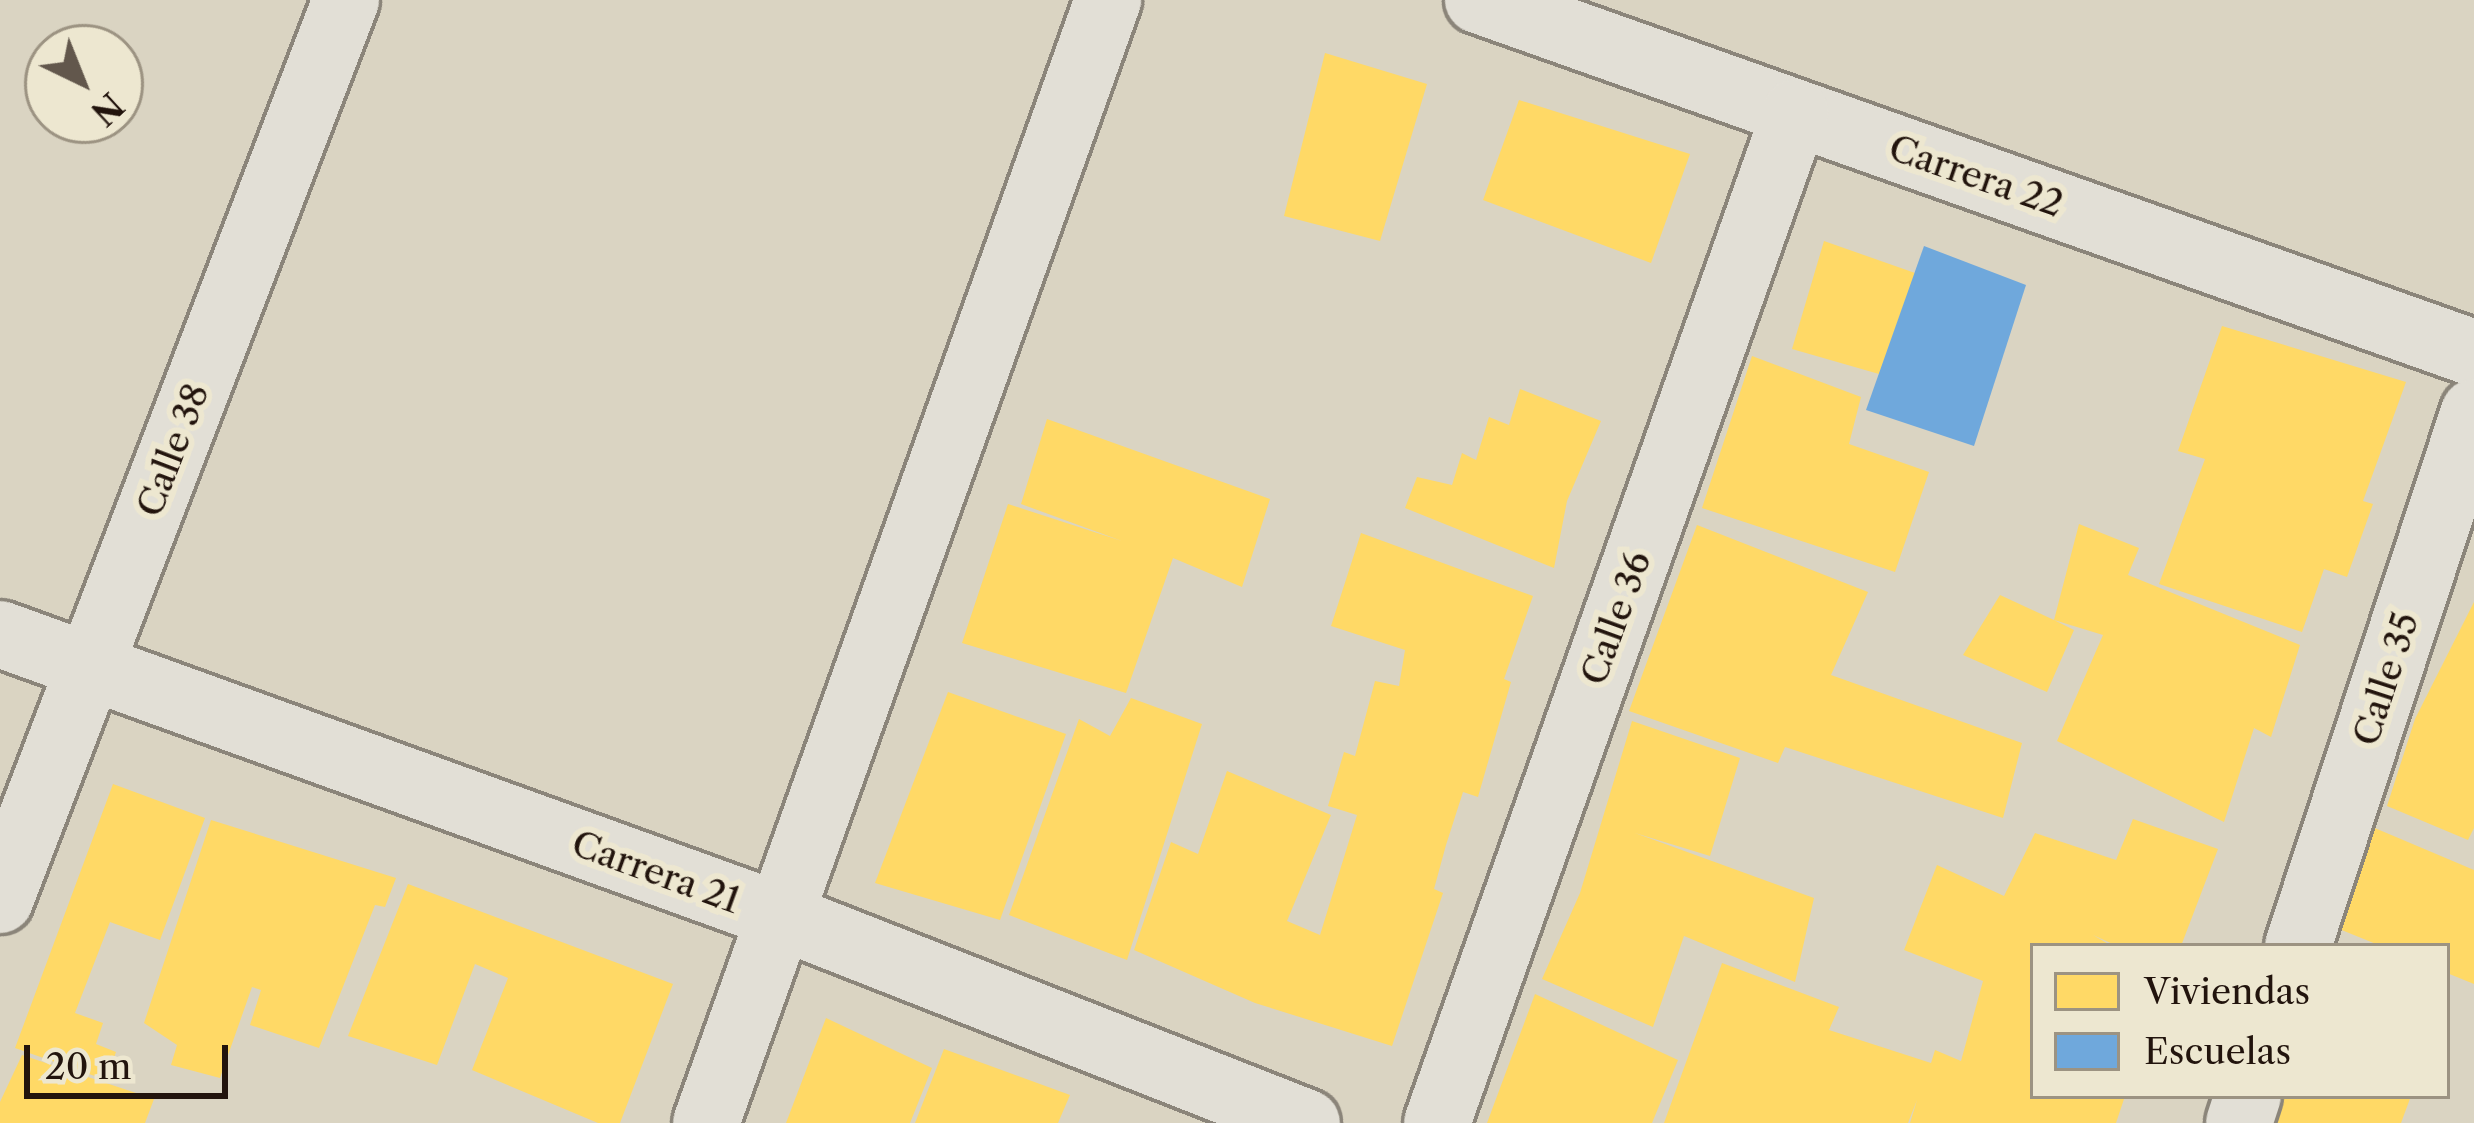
<!DOCTYPE html>
<html>
<head>
<meta charset="utf-8">
<style>
  body { margin:0 }
  #map { position:relative; width:2474px; height:1123px; overflow:hidden; background:#dad4c2; font-family:"Libre Caslon Text",serif }
  div>[style] { position:absolute }
  .homes>* { inset:0; background:#ffd966 }
  .schools>* { inset:0; background:#6fa8dc }
  .roads { filter:drop-shadow(3px 0 #8b857a) drop-shadow(-3px 0 #8b857a) drop-shadow(0 3px #8b857a) drop-shadow(0 -3px #8b857a) }
  .minor>* { height:66px; margin:-33px; padding:0 33px; transform-origin:33px; border-radius:33px; background:#e2dfd6 }
  span { translate:-50% -50%; white-space:nowrap; text-align:center; line-height:1.15; -webkit-text-stroke:12px #ede7d0; paint-order:stroke }
  .street-label { font-size:36px; color:#22140d }
  .legend { position:absolute; left:2030px; top:943px; width:420px; height:156px; box-sizing:border-box; background:#ede7d0; border:3px solid #9c9382; margin:0; padding:15px 21px; list-style:none; font-size:36px; color:#22140d }
  .legend li { display:flex; align-items:center; gap:24px; height:60px }
  .legend b { width:60px; border:3px solid #9c9382 }
  .north { position:absolute; left:24px; top:24px; width:120px; height:120px; box-sizing:border-box; background:#ede7d0; border:3px solid #9c9382; border-radius:50%; rotate:137deg; font-size:33px; font-weight:700; line-height:48px; text-align:center; color:#22140d }
  .north::after { content:''; display:block; margin:auto; width:42px; height:54px; background:#62574c; clip-path:polygon(50% 0,100% 100%,50% 72%,0 100%) }
  .scale { position:absolute; left:24px; top:1045px; width:204px; height:54px; box-sizing:border-box; border:6px solid #22140d; border-top:0; padding-left:15px; font-size:36px; line-height:42px; white-space:nowrap; color:#22140d; -webkit-text-stroke:9px #ede7d0; paint-order:stroke }
</style>
</head>
<body>
<div id="map">
  <div class="homes">
    <i style="clip-path:polygon(1325px 53px,1427px 84px,1380px 241px,1284px 216px)"></i>
    <i style="clip-path:polygon(1519px 100px,1690px 154px,1651px 263px,1483px 200px)"></i>
    <i style="clip-path:polygon(1824px 241px,1915px 273px,1879px 374px,1792px 349px)"></i>
    <i style="clip-path:polygon(2222px 326px,2406px 382px,2363px 501px,2373px 504px,2347px 577px,2324px 569px,2302px 632px,2159px 584px,2205px 459px,2178px 451px)"></i>
    <i style="clip-path:polygon(1752px 356px,1861px 397px,1849px 444px,1929px 472px,1895px 572px,1702px 508px)"></i>
    <i style="clip-path:polygon(1520px 389px,1601px 421px,1567px 501px,1554px 568px,1405px 508px,1417px 477px,1452px 485px,1462px 453px,1476px 460px,1489px 417px,1509px 425px)"></i>
    <i style="clip-path:polygon(1047px 419px,1270px 499px,1242px 587px,1173px 558px,1126px 693px,962px 643px,1008px 504px,1122px 541px,1021px 504px)"></i>
    <i style="clip-path:polygon(2079px 524px,2139px 548px,2128px 575px,2300px 645px,2271px 737px,2254px 728px,2224px 822px,2057px 741px,2103px 635px,2054px 620px,2074px 630px,2047px 692px,1963px 655px,2000px 595px,2054px 620px)"></i>
    <i style="clip-path:polygon(1697px 525px,1868px 592px,1831px 675px,2022px 743px,2003px 818px,1785px 747px,1778px 763px,1629px 711px)"></i>
    <i style="clip-path:polygon(1361px 533px,1533px 596px,1504px 679px,1511px 682px,1478px 797px,1463px 792px,1446px 845px,1434px 889px,1443px 893px,1392px 1046px,1255px 1003px,1134px 950px,1171px 842px,1198px 854px,1227px 771px,1331px 815px,1287px 921px,1320px 935px,1357px 815px,1328px 806px,1344px 752px,1355px 756px,1375px 681px,1399px 686px,1405px 650px,1331px 626px)"></i>
    <i style="clip-path:polygon(2474px 602px,2474px 828px,2468px 840px,2387px 806px,2415px 719px)"></i>
    <i style="clip-path:polygon(948px 692px,1066px 734px,1000px 920px,875px 883px)"></i>
    <i style="clip-path:polygon(1131px 698px,1202px 724px,1127px 960px,1009px 915px,1079px 719px,1110px 736px)"></i>
    <i style="clip-path:polygon(1632px 721px,1740px 758px,1710px 856px,1635px 833px,1814px 898px,1795px 982px,1684px 936px,1653px 1027px,1542px 979px,1580px 893px)"></i>
    <i style="clip-path:polygon(113px 784px,205px 818px,160px 940px,110px 922px,75px 1013px,103px 1023px,96px 1044px,116px 1052px,106px 1080px,15px 1048px)"></i>
    <i style="clip-path:polygon(2344px 815px,2474px 870px,2474px 984px,2447px 973px,2447px 946px,2381px 946px,2312px 918px)"></i>
    <i style="clip-path:polygon(2133px 819px,2218px 849px,2181px 946px,2117px 946px,2093px 935px,2112px 946px,2033px 946px,2033px 1096px,2125px 1096px,2116px 1123px,1910px 1123px,1917px 1100px,1908px 1123px,1664px 1123px,1722px 963px,1839px 1007px,1829px 1030px,1931px 1063px,1935px 1050px,1961px 1061px,1983px 981px,1904px 950px,1937px 865px,2004px 896px,2035px 833px,2116px 860px)"></i>
    <i style="clip-path:polygon(211px 820px,396px 878px,385px 907px,375px 905px,319px 1048px,250px 1025px,261px 990px,252px 987px,220px 1078px,171px 1065px,177px 1045px,144px 1023px)"></i>
    <i style="clip-path:polygon(408px 884px,673px 984px,620px 1123px,598px 1123px,472px 1070px,508px 978px,475px 964px,437px 1065px,348px 1036px)"></i>
    <i style="clip-path:polygon(1535px 994px,1678px 1060px,1652px 1123px,1487px 1123px)"></i>
    <i style="clip-path:polygon(826px 1018px,932px 1068px,910px 1123px,786px 1123px)"></i>
    <i style="clip-path:polygon(944px 1049px,1070px 1095px,1058px 1123px,915px 1123px)"></i>
    <i style="clip-path:polygon(22px 1055px,154px 1099px,145px 1123px,0 1123px,0 1102px)"></i>
    <i style="clip-path:polygon(2257px 1096px,2411px 1096px,2401px 1123px,2248px 1123px)"></i>
  </div>
  <div class="schools">
    <i style="clip-path:polygon(1924px 246px,2026px 285px,1974px 446px,1866px 410px)"></i>
  </div>
  <div class="roads">
    <div class="minor">
      <i style="left:1478px;top:0;width:1057px;rotate:19.52deg"></i>
      <i style="left:0;top:634px;width:829px;rotate:19.88deg"></i>
      <i style="left:780px;top:916px;width:566px;rotate:21.44deg"></i>
      <i style="left:0;top:900px;width:964px;rotate:-68.97deg"></i>
      <i style="left:2298px;top:946px;width:562px;rotate:-71.76deg"></i>
      <i style="left:706px;top:1123px;width:1193px;rotate:-70.3deg"></i>
      <i style="left:1437px;top:1123px;width:1072px;rotate:-70.48deg"></i>
      <i style="left:2239px;top:1123px;width:28px;rotate:-72deg"></i>
    </div>
  </div>
  <div class="street-label">
    <span style="left:1976px;top:176px;rotate:19deg">Carrera 22</span>
    <span style="left:173px;top:450px;rotate:-69deg">Calle 38</span>
    <span style="left:1616px;top:618px;rotate:-70deg">Calle 36</span>
    <span style="left:2386px;top:679px;rotate:-72deg">Calle 35</span>
    <span style="left:656px;top:872px;rotate:20deg">Carrera 21</span>
  </div>
  <ul class="legend">
  <li><b style="height:33px;background:#ffd966"></b>Viviendas</li>
  <li><b style="height:33px;background:#6fa8dc"></b>Escuelas</li>
  </ul>
  <div class="north">N</div>
  <div class="scale">20 m</div>
</div>
</body>
</html>
